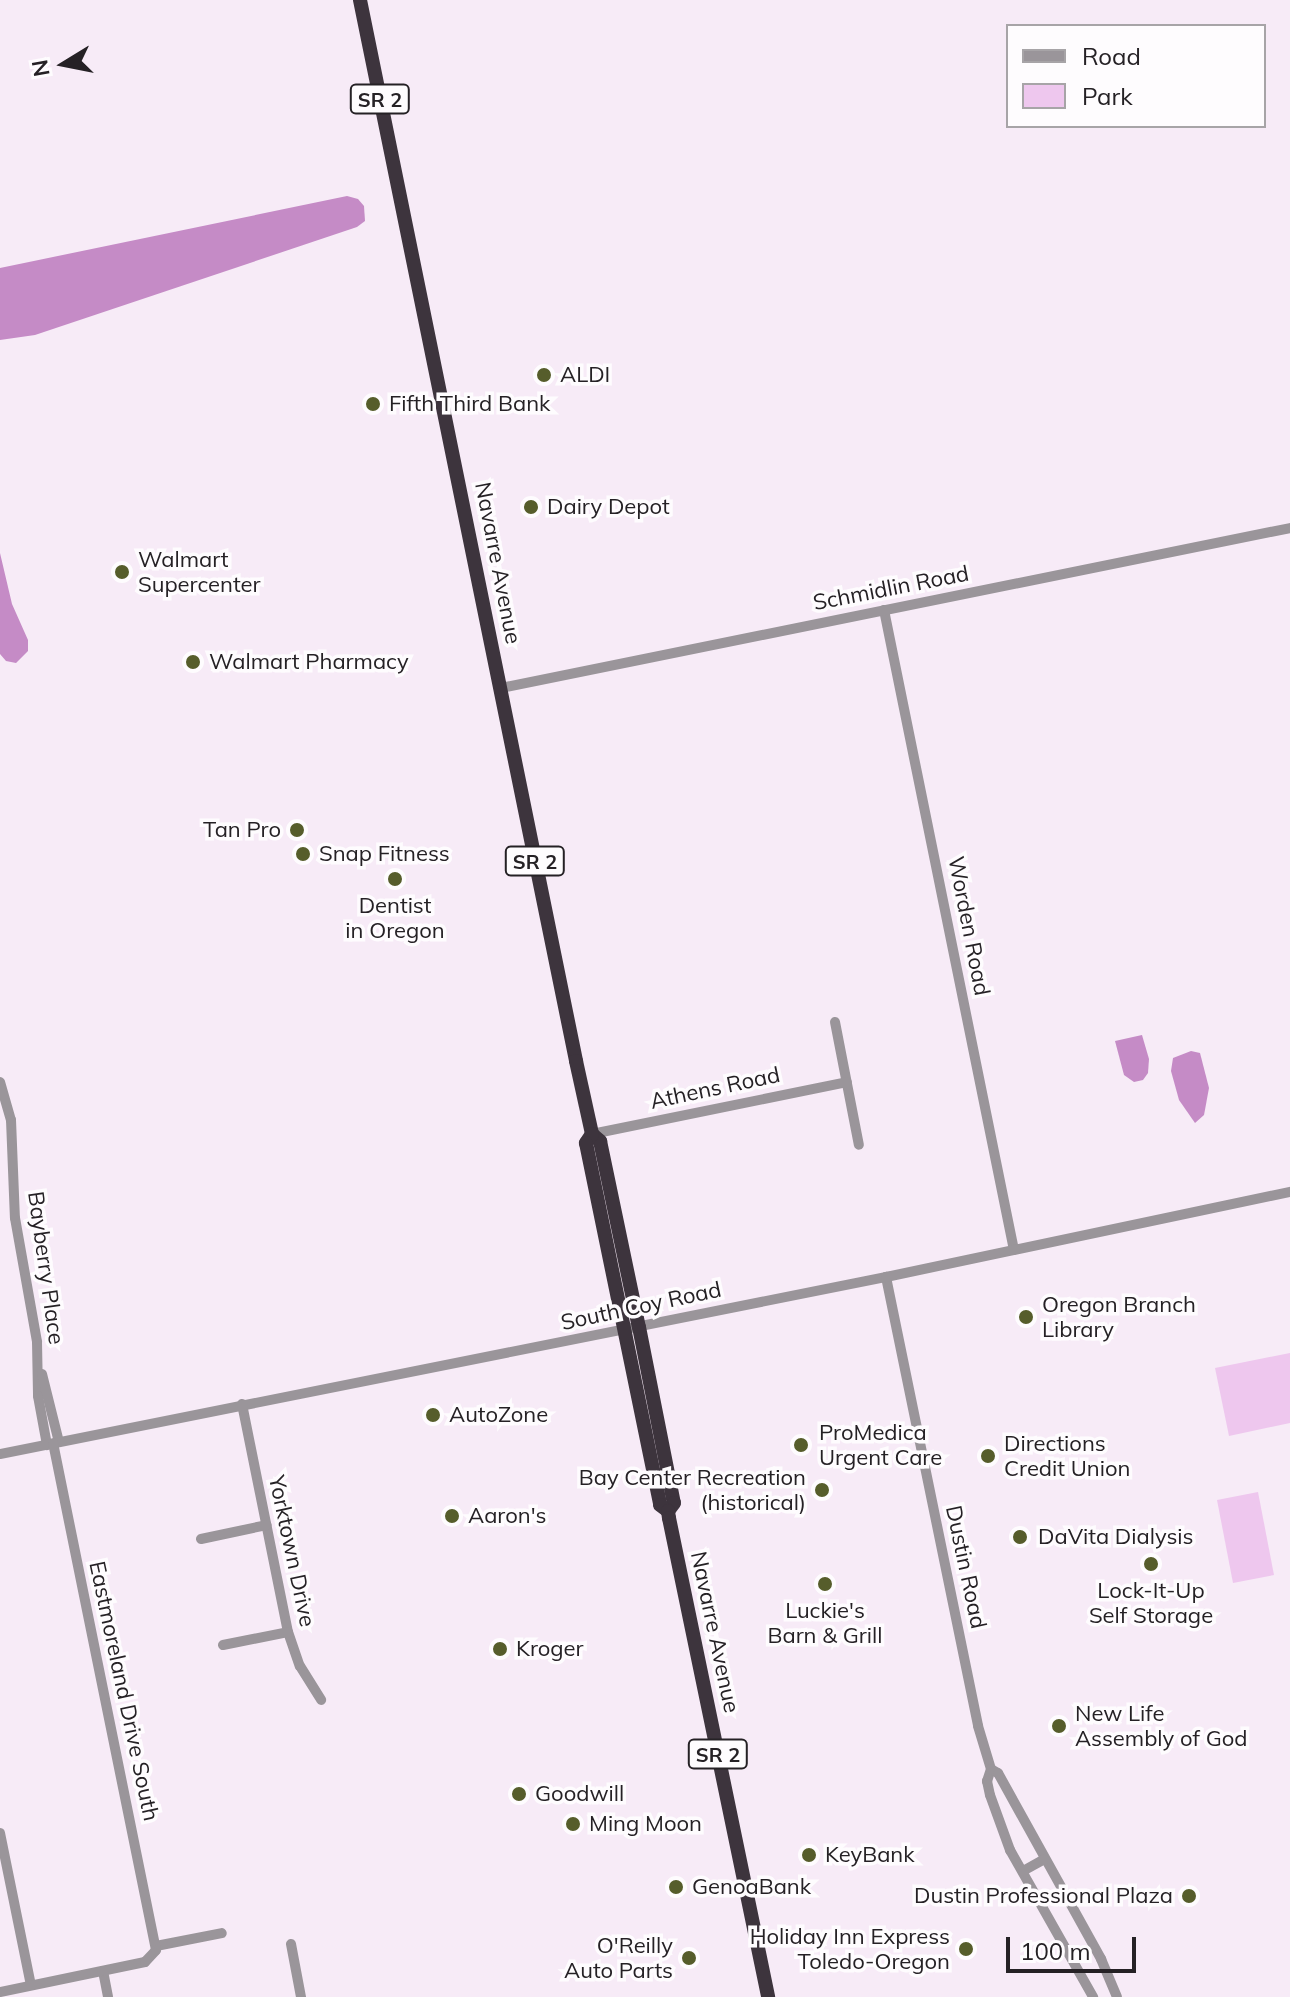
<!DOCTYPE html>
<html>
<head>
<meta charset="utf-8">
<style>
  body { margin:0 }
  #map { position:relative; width:1290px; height:1997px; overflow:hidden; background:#f7ebf7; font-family:Mulish,sans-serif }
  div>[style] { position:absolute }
  .green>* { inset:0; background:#eec7ee }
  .water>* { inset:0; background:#c58bc6 }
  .minor>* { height:10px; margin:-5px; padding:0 5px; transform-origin:5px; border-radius:5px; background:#9a959a }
  .highway>* { height:14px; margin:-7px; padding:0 7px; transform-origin:7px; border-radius:7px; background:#3d343d }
  .dots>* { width:22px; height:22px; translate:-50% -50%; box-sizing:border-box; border:4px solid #fefcfe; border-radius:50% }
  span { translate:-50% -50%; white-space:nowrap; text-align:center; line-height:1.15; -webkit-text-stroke:7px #fefcfe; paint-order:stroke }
  .shield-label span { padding:2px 6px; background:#fefcfe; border:2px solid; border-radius:6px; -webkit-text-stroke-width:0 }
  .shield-label { font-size:20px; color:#252125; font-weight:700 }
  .poi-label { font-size:22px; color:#252125 }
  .left { translate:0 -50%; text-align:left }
  .right { translate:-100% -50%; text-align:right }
  .street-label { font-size:22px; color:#252125 }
  .legend { position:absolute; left:1006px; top:24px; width:260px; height:104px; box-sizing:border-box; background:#fefcfe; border:2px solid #a7a4a7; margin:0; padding:10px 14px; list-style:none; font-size:24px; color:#252125 }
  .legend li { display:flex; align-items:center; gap:16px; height:40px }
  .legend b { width:40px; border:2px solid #a7a4a7 }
  .north { position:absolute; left:24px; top:24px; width:80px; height:80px; -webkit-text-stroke:6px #fefcfe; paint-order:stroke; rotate:260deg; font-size:22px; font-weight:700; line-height:32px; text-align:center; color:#252125 }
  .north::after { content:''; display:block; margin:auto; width:28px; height:36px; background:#252125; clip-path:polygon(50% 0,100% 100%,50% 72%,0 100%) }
  .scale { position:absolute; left:1006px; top:1937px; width:130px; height:36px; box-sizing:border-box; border:4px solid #252125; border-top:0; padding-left:10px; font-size:24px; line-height:28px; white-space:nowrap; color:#252125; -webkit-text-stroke:6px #fefcfe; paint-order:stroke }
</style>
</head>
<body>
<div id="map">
  <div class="green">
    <i style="clip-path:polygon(1290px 1353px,1290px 1423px,1229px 1436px,1215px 1368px)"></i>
    <i style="clip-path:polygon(1258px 1492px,1274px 1575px,1233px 1583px,1217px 1500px)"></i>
  </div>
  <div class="water">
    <i style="clip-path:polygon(347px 196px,358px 199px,364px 206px,365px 221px,357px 227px,35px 335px,0 340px,0 268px)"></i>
    <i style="clip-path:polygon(0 553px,12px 604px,28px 640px,28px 651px,16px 663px,6px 661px,0 654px)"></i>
    <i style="clip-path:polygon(1142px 1035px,1149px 1059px,1148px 1073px,1143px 1080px,1134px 1082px,1124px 1075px,1115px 1041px)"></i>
    <i style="clip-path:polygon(1191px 1051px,1200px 1053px,1209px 1088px,1204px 1115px,1195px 1123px,1179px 1100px,1171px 1071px,1173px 1058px)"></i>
  </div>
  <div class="minor">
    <i style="left:884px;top:610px;width:653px;rotate:78.52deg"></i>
    <i style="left:501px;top:688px;width:805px;rotate:-11.46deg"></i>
    <i style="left:835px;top:1022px;width:125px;rotate:79deg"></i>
    <i style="left:0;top:1082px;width:40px;rotate:74deg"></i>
    <i style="left:11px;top:1120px;width:98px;rotate:87.7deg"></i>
    <i style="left:15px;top:1218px;width:126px;rotate:79.9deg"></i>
    <i style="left:37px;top:1342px;width:54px;rotate:88.9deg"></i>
    <i style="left:38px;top:1396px;width:50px;rotate:79.6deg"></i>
    <i style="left:592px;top:1134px;width:260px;rotate:-11.5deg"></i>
    <i style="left:886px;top:1277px;width:458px;rotate:78.4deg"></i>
    <i style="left:978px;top:1726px;width:45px;rotate:73.2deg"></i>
    <i style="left:991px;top:1769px;width:13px;rotate:108deg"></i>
    <i style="left:987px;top:1781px;width:14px;rotate:78deg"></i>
    <i style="left:990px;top:1795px;width:59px;rotate:70deg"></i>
    <i style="left:1010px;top:1850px;width:169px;rotate:60.5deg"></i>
    <i style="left:42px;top:1374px;width:70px;rotate:76deg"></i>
    <i style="left:242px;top:1404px;width:233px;rotate:78.6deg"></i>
    <i style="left:288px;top:1632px;width:36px;rotate:71deg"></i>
    <i style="left:300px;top:1666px;width:40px;rotate:58deg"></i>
    <i style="left:0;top:1454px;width:904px;rotate:-11.3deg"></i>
    <i style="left:886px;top:1277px;width:413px;rotate:-11.9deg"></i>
    <i style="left:201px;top:1539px;width:67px;rotate:-12deg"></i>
    <i style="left:223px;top:1645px;width:66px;rotate:-11.3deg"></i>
    <i style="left:991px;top:1769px;width:8px;rotate:30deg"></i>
    <i style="left:998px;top:1773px;width:213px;rotate:61deg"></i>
    <i style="left:1101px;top:1959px;width:41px;rotate:67.2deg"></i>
    <i style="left:0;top:1833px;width:155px;rotate:78.5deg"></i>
    <i style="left:1023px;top:1871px;width:25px;rotate:-29deg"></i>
    <i style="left:291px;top:1944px;width:54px;rotate:79.3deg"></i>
    <i style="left:156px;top:1946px;width:67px;rotate:-11.1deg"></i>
    <i style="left:103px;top:1971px;width:26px;rotate:79deg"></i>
    <i style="left:0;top:1992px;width:148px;rotate:-11.7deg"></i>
    <i style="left:145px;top:1962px;width:16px;rotate:-47deg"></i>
    <i style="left:156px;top:1950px;width:517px;rotate:-101.48deg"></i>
  </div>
  <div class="highway">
    <i style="left:360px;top:0;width:1083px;rotate:78.49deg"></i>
    <i style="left:576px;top:1061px;width:75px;rotate:77.6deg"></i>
    <i style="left:592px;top:1134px;width:11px;rotate:41deg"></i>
    <i style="left:600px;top:1141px;width:190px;rotate:78.2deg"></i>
    <i style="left:639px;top:1327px;width:179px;rotate:78.8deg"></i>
    <i style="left:674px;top:1503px;width:10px;rotate:127deg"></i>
    <i style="left:592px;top:1134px;width:11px;rotate:124deg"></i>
    <i style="left:586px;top:1143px;width:369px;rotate:78.4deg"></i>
    <i style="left:660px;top:1505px;width:10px;rotate:37deg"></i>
    <i style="left:668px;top:1511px;width:7px;rotate:82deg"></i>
    <i style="left:669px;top:1518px;width:489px;rotate:78.3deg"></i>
  </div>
  <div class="dots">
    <i style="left:544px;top:375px;background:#565d2b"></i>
    <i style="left:373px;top:404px;background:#565d2b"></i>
    <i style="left:531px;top:507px;background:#565d2b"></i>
    <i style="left:122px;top:572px;background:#565d2b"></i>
    <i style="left:193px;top:662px;background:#565d2b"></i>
    <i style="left:297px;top:830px;background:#565d2b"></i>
    <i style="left:303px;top:854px;background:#565d2b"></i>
    <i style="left:395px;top:879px;background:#565d2b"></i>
    <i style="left:1026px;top:1317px;background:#565d2b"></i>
    <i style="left:433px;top:1415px;background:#565d2b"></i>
    <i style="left:801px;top:1445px;background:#565d2b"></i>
    <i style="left:988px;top:1456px;background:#565d2b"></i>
    <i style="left:822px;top:1490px;background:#565d2b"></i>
    <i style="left:452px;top:1516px;background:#565d2b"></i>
    <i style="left:1020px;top:1537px;background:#565d2b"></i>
    <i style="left:1151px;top:1564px;background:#565d2b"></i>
    <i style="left:825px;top:1584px;background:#565d2b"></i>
    <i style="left:500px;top:1649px;background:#565d2b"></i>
    <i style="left:1059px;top:1726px;background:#565d2b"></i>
    <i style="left:519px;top:1794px;background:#565d2b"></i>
    <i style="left:573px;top:1824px;background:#565d2b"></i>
    <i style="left:809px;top:1855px;background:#565d2b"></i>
    <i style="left:676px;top:1887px;background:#565d2b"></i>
    <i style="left:1189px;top:1896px;background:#565d2b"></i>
    <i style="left:966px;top:1949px;background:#565d2b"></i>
    <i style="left:689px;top:1958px;background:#565d2b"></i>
  </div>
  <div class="shield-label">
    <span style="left:380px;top:99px">SR 2</span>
    <span style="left:535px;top:861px">SR 2</span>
    <span style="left:718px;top:1754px">SR 2</span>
  </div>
  <div class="poi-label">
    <span class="left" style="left:560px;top:375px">ALDI</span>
    <span class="left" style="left:389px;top:404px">Fifth Third Bank</span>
    <span class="left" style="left:547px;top:507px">Dairy Depot</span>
    <span class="left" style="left:138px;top:572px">Walmart<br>Supercenter</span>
    <span class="left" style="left:209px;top:662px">Walmart Pharmacy</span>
    <span class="right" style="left:281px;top:830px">Tan Pro</span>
    <span class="left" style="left:319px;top:854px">Snap Fitness</span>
    <span style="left:395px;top:918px">Dentist<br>in Oregon</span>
    <span class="left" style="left:1042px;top:1317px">Oregon Branch<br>Library</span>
    <span class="left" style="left:449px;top:1415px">AutoZone</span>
    <span class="left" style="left:819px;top:1445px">ProMedica<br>Urgent Care</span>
    <span class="left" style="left:1004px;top:1456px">Directions<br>Credit Union</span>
    <span class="right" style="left:806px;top:1490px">Bay Center Recreation<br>(historical)</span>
    <span class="left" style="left:468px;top:1516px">Aaron's</span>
    <span class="left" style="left:1038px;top:1537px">DaVita Dialysis</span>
    <span style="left:1151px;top:1603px">Lock-It-Up<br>Self Storage</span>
    <span style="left:825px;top:1623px">Luckie's<br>Barn &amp; Grill</span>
    <span class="left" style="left:516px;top:1649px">Kroger</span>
    <span class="left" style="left:1075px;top:1726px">New Life<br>Assembly of God</span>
    <span class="left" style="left:535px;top:1794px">Goodwill</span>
    <span class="left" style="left:589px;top:1824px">Ming Moon</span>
    <span class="left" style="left:825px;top:1855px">KeyBank</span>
    <span class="left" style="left:692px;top:1887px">GenoaBank</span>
    <span class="right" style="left:1173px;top:1896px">Dustin Professional Plaza</span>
    <span class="right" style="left:950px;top:1949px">Holiday Inn Express<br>Toledo-Oregon</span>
    <span class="right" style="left:673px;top:1958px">O'Reilly<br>Auto Parts</span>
  </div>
  <div class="street-label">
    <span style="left:498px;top:563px;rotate:79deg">Navarre Avenue</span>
    <span style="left:891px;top:588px;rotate:-11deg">Schmidlin Road</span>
    <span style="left:969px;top:926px;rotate:79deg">Worden Road</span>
    <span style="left:715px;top:1088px;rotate:-12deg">Athens Road</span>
    <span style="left:46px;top:1268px;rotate:82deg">Bayberry Place</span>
    <span style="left:641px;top:1306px;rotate:-12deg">South Coy Road</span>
    <span style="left:292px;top:1551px;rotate:78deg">Yorktown Drive</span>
    <span style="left:966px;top:1567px;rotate:78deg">Dustin Road</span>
    <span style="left:715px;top:1632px;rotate:78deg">Navarre Avenue</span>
    <span style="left:124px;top:1691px;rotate:78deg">Eastmoreland Drive South</span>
  </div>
  <ul class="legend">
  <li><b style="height:10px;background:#9a959a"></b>Road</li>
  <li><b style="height:22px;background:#eec7ee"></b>Park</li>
  </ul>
  <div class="north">N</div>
  <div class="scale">100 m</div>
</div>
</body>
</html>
